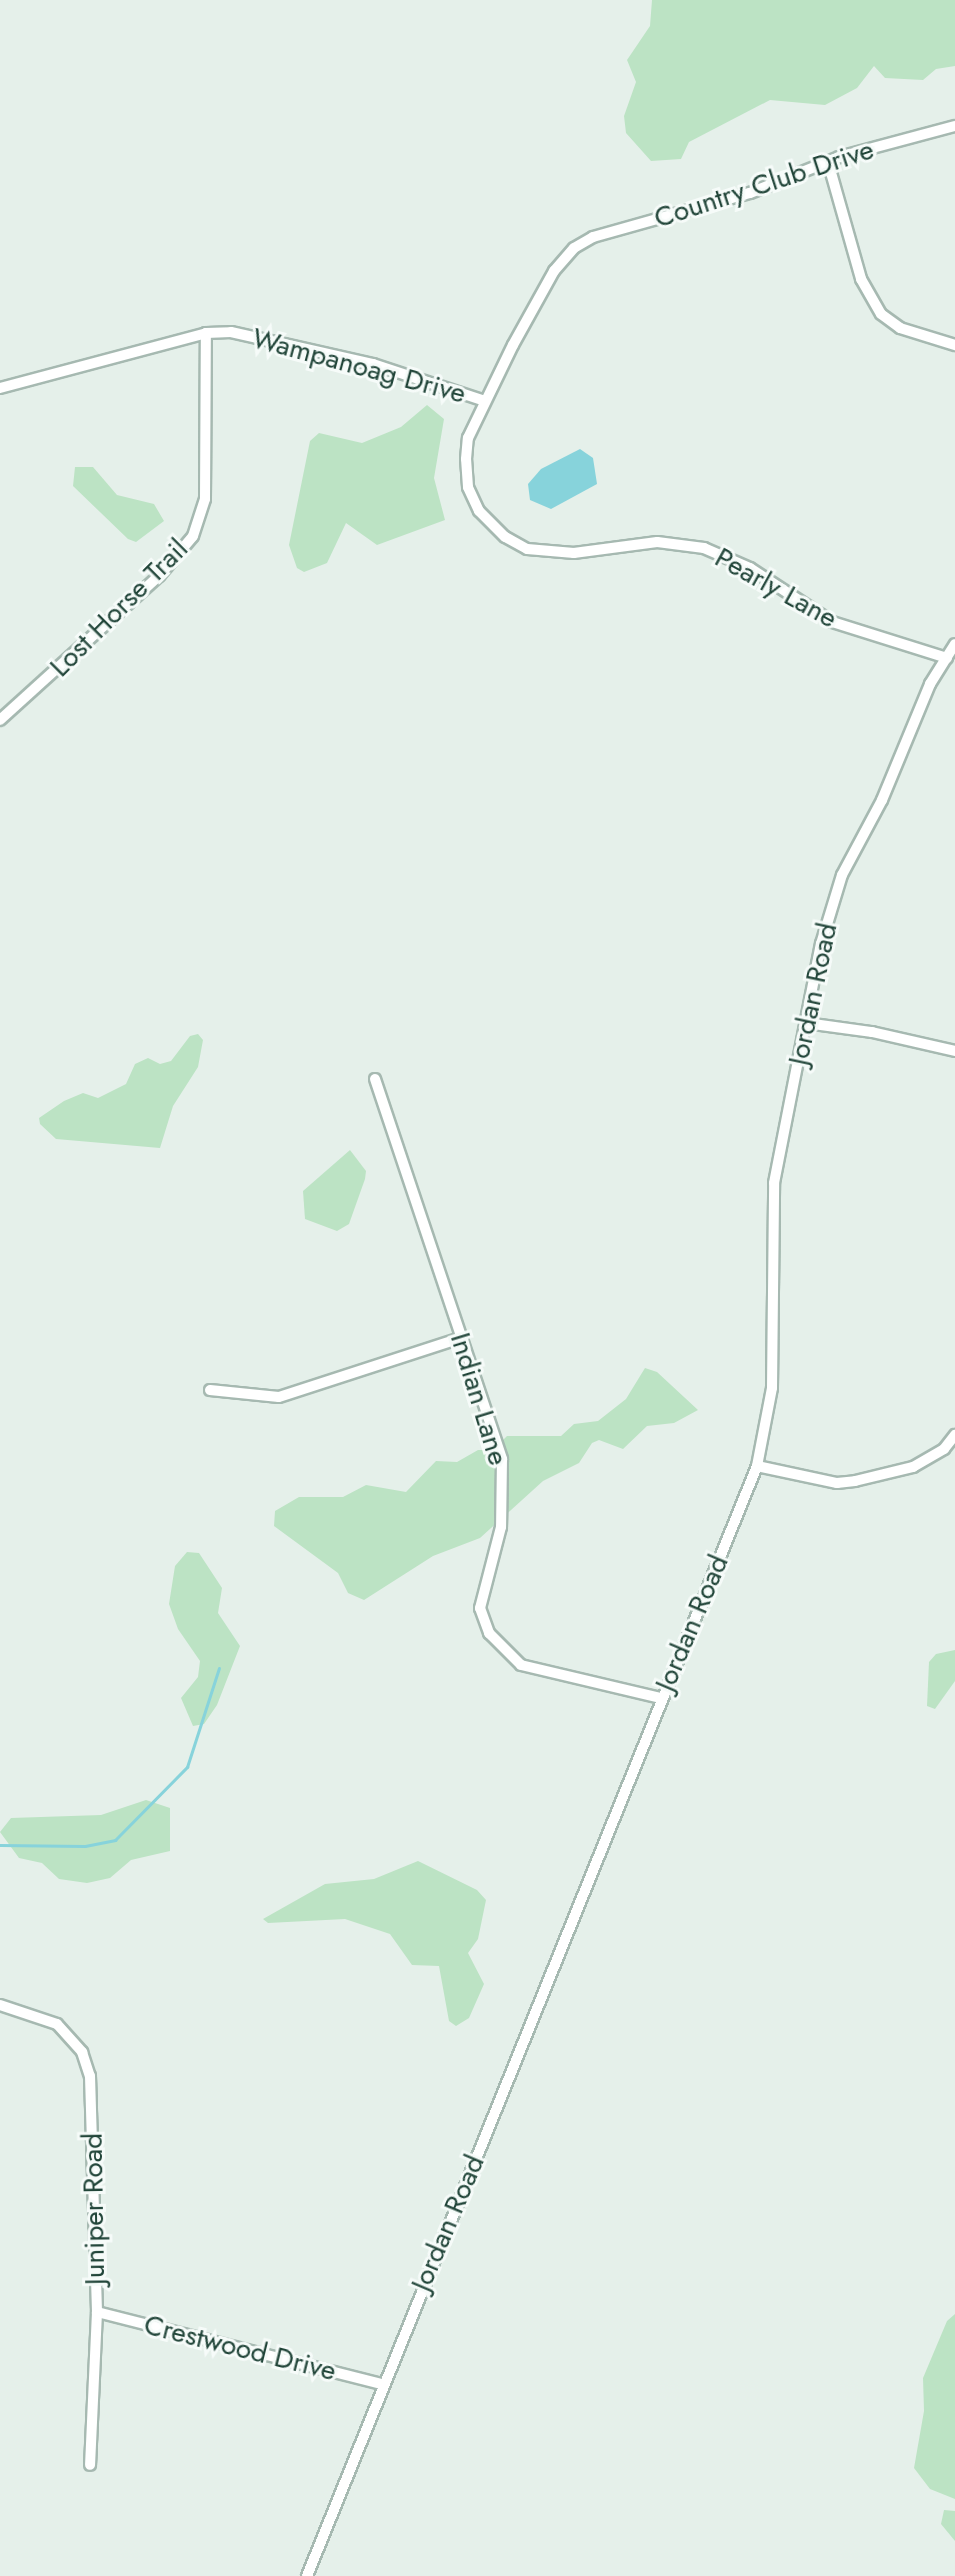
<!DOCTYPE html>
<html>
<head>
<meta charset="utf-8">
<style>
  body { margin:0 }
  #map { position:relative; width:955px; height:2576px; overflow:hidden; background:#e5f0ea; font-family:Jost,sans-serif }
  div>[style] { position:absolute }
  .green>* { inset:0; background:#bce3c4 }
  .water>* { inset:0; background:#87d3db }
  .stream>* { height:3px; margin:-1.5px; padding:0 1.5px; transform-origin:1.5px; border-radius:1.5px; background:#87d3db }
  .roads { filter:drop-shadow(2px 0 #a6b9b1) drop-shadow(-2px 0 #a6b9b1) drop-shadow(0 2px #a6b9b1) drop-shadow(0 -2px #a6b9b1) }
  .street>* { height:10px; margin:-5px; padding:0 5px; transform-origin:5px; border-radius:5px; background:#fff }
  span { translate:-50% -50%; white-space:nowrap; text-align:center; line-height:1.15; -webkit-text-stroke:6px #f6fbf9; paint-order:stroke }
  .street-label { font-size:28px; color:#214539 }
</style>
</head>
<body>
<div id="map">
  <div class="green">
    <i style="clip-path:polygon(652px 0,955px 0,955px 66px,936px 69px,923px 80px,885px 78px,874px 66px,857px 88px,825px 105px,770px 100px,689px 142px,681px 159px,651px 161px,626px 133px,624px 116px,636px 82px,627px 60px,650px 26px)"></i>
    <i style="clip-path:polygon(427px 405px,444px 419px,434px 478px,445px 520px,377px 545px,346px 523px,327px 563px,304px 572px,297px 568px,289px 545px,310px 441px,319px 433px,362px 443px,401px 427px)"></i>
    <i style="clip-path:polygon(75px 467px,93px 467px,117px 495px,154px 504px,164px 521px,136px 542px,128px 539px,73px 486px)"></i>
    <i style="clip-path:polygon(198px 1034px,203px 1040px,198px 1067px,173px 1106px,160px 1148px,56px 1139px,40px 1124px,39px 1118px,64px 1101px,83px 1093px,98px 1098px,126px 1084px,135px 1064px,148px 1058px,160px 1064px,171px 1061px,190px 1036px)"></i>
    <i style="clip-path:polygon(350px 1150px,366px 1171px,365px 1179px,349px 1224px,337px 1231px,305px 1219px,303px 1191px)"></i>
    <i style="clip-path:polygon(645px 1368px,657px 1372px,698px 1410px,674px 1423px,647px 1426px,623px 1449px,599px 1440px,592px 1443px,579px 1463px,543px 1481px,480px 1538px,433px 1556px,364px 1600px,348px 1593px,338px 1573px,274px 1526px,275px 1511px,299px 1497px,343px 1497px,366px 1485px,406px 1492px,436px 1461px,457px 1462px,478px 1450px,493px 1450px,507px 1436px,561px 1436px,574px 1424px,598px 1421px,626px 1399px)"></i>
    <i style="clip-path:polygon(187px 1552px,199px 1553px,222px 1588px,218px 1613px,240px 1646px,217px 1705px,204px 1724px,193px 1726px,181px 1698px,198px 1677px,200px 1661px,178px 1629px,169px 1604px,175px 1566px)"></i>
    <i style="clip-path:polygon(955px 1650px,955px 1681px,935px 1709px,927px 1706px,929px 1662px,936px 1654px)"></i>
    <i style="clip-path:polygon(146px 1800px,170px 1808px,170px 1851px,131px 1860px,110px 1878px,87px 1883px,59px 1879px,42px 1863px,19px 1858px,0 1832px,11px 1818px,101px 1815px)"></i>
    <i style="clip-path:polygon(418px 1861px,477px 1890px,486px 1900px,478px 1939px,468px 1953px,484px 1984px,469px 2018px,456px 2026px,449px 2021px,439px 1966px,412px 1965px,390px 1934px,345px 1919px,268px 1923px,263px 1919px,325px 1884px,374px 1879px)"></i>
    <i style="clip-path:polygon(955px 2314px,955px 2499px,930px 2489px,914px 2468px,924px 2411px,923px 2378px,947px 2321px)"></i>
    <i style="clip-path:polygon(944px 2510px,955px 2511px,955px 2541px,941px 2524px)"></i>
  </div>
  <div class="water">
    <i style="clip-path:polygon(580px 449px,593px 458px,597px 484px,551px 509px,530px 500px,528px 484px,541px 469px)"></i>
  </div>
  <div class="stream">
    <i style="left:0;top:1845px;width:85px;rotate:0.7deg"></i>
    <i style="left:85px;top:1846px;width:31px;rotate:-11deg"></i>
    <i style="left:115px;top:1840px;width:103px;rotate:-45.4deg"></i>
    <i style="left:187px;top:1767px;width:104px;rotate:-72.1deg"></i>
  </div>
  <div class="roads">
    <div class="street">
      <i style="left:828px;top:162px;width:122px;rotate:74.2deg"></i>
      <i style="left:861px;top:279px;width:40px;rotate:60.3deg"></i>
      <i style="left:881px;top:314px;width:24px;rotate:36deg"></i>
      <i style="left:900px;top:328px;width:58px;rotate:17.2deg"></i>
      <i style="left:0;top:388px;width:213px;rotate:-14.9deg"></i>
      <i style="left:206px;top:333px;width:25px;rotate:-2deg"></i>
      <i style="left:231px;top:332px;width:146px;rotate:12.7deg"></i>
      <i style="left:373px;top:364px;width:118px;rotate:18.3deg"></i>
      <i style="left:947px;top:658px;width:121px;rotate:-162.6deg"></i>
      <i style="left:832px;top:622px;width:98px;rotate:-146.6deg"></i>
      <i style="left:750px;top:568px;width:50px;rotate:-156.5deg"></i>
      <i style="left:704px;top:548px;width:47px;rotate:-172.7deg"></i>
      <i style="left:657px;top:542px;width:84px;rotate:172.5deg"></i>
      <i style="left:574px;top:553px;width:47px;rotate:-175.1deg"></i>
      <i style="left:527px;top:549px;width:25px;rotate:-151deg"></i>
      <i style="left:505px;top:537px;width:37px;rotate:-135deg"></i>
      <i style="left:479px;top:511px;width:26px;rotate:-115deg"></i>
      <i style="left:468px;top:487px;width:28px;rotate:-94deg"></i>
      <i style="left:466px;top:459px;width:21px;rotate:-85deg"></i>
      <i style="left:468px;top:438px;width:103px;rotate:-64.2deg"></i>
      <i style="left:513px;top:345px;width:85px;rotate:-61deg"></i>
      <i style="left:554px;top:271px;width:30px;rotate:-49deg"></i>
      <i style="left:574px;top:248px;width:22px;rotate:-30deg"></i>
      <i style="left:593px;top:237px;width:163px;rotate:-15.7deg"></i>
      <i style="left:750px;top:193px;width:96px;rotate:-22deg"></i>
      <i style="left:839px;top:157px;width:120px;rotate:-15deg"></i>
      <i style="left:0;top:720px;width:215px;rotate:-42.2deg"></i>
      <i style="left:159px;top:576px;width:52px;rotate:-49.6deg"></i>
      <i style="left:193px;top:536px;width:39px;rotate:-72deg"></i>
      <i style="left:205px;top:499px;width:166px;rotate:-89.7deg"></i>
      <i style="left:806px;top:1023px;width:67px;rotate:7.8deg"></i>
      <i style="left:872px;top:1032px;width:85px;rotate:12.9deg"></i>
      <i style="left:375px;top:1079px;width:401px;rotate:71.5deg"></i>
      <i style="left:502px;top:1459px;width:68px;rotate:90.8deg"></i>
      <i style="left:501px;top:1527px;width:84px;rotate:104.5deg"></i>
      <i style="left:480px;top:1608px;width:27px;rotate:70deg"></i>
      <i style="left:489px;top:1633px;width:45px;rotate:45deg"></i>
      <i style="left:521px;top:1665px;width:144px;rotate:13.3deg"></i>
      <i style="left:210px;top:1390px;width:69px;rotate:5.8deg"></i>
      <i style="left:279px;top:1397px;width:191px;rotate:-18deg"></i>
      <i style="left:757px;top:1466px;width:82px;rotate:12deg"></i>
      <i style="left:837px;top:1483px;width:18px;rotate:-6deg"></i>
      <i style="left:855px;top:1481px;width:60px;rotate:-13.6deg"></i>
      <i style="left:913px;top:1467px;width:36px;rotate:-30deg"></i>
      <i style="left:944px;top:1449px;width:18px;rotate:-52deg"></i>
      <i style="left:0;top:2005px;width:60px;rotate:18.4deg"></i>
      <i style="left:57px;top:2024px;width:38px;rotate:48deg"></i>
      <i style="left:82px;top:2052px;width:25px;rotate:72deg"></i>
      <i style="left:90px;top:2076px;width:236px;rotate:88.3deg"></i>
      <i style="left:97px;top:2312px;width:153px;rotate:92.6deg"></i>
      <i style="left:97px;top:2312px;width:294px;rotate:14.2deg"></i>
      <i style="left:307px;top:2576px;width:1198px;rotate:-67.93deg"></i>
      <i style="left:757px;top:1466px;width:79px;rotate:-79.1deg"></i>
      <i style="left:772px;top:1388px;width:205px;rotate:-89.4deg"></i>
      <i style="left:774px;top:1183px;width:244px;rotate:-78.9deg"></i>
      <i style="left:821px;top:944px;width:72px;rotate:-73.1deg"></i>
      <i style="left:842px;top:875px;width:85px;rotate:-61.9deg"></i>
      <i style="left:882px;top:800px;width:126px;rotate:-67.5deg"></i>
      <i style="left:930px;top:684px;width:47px;rotate:-58deg"></i>
    </div>
  </div>
  <div class="street-label">
    <span style="left:764px;top:184px;rotate:-18deg">Country Club Drive</span>
    <span style="left:359px;top:366px;rotate:15deg">Wampanoag Drive</span>
    <span style="left:776px;top:588px;rotate:29deg">Pearly Lane</span>
    <span style="left:119px;top:608px;rotate:-45deg">Lost Horse Trail</span>
    <span style="left:813px;top:994px;rotate:-78deg">Jordan Road</span>
    <span style="left:479px;top:1399px;rotate:73deg">Indian Lane</span>
    <span style="left:692px;top:1623px;rotate:-67deg">Jordan Road</span>
    <span style="left:94px;top:2209px;rotate:-91deg">Juniper Road</span>
    <span style="left:448px;top:2223px;rotate:-67deg">Jordan Road</span>
    <span style="left:240px;top:2348px;rotate:14deg">Crestwood Drive</span>
  </div>
</div>
</body>
</html>
